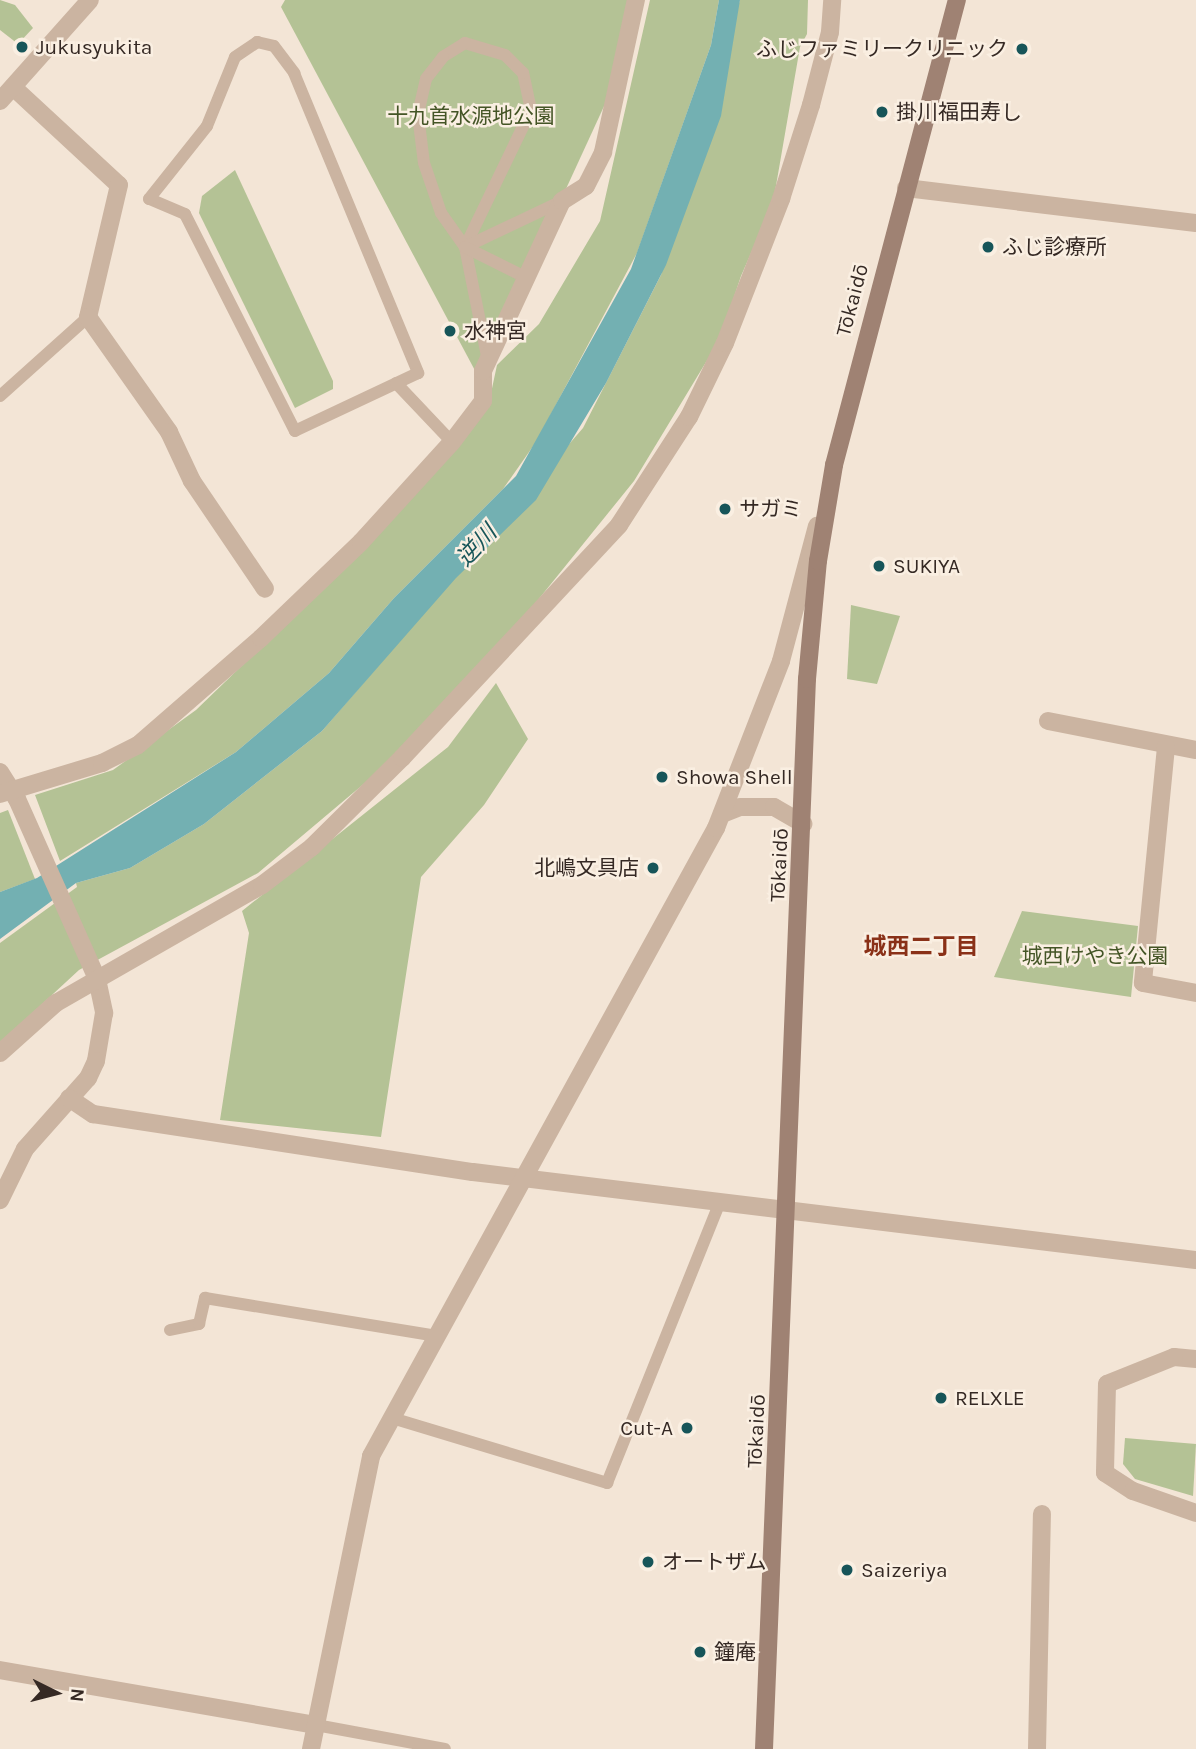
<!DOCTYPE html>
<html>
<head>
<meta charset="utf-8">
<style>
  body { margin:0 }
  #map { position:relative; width:1196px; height:1749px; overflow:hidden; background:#f3e5d6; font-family:Karla,"Noto Sans JP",sans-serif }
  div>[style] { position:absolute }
  .green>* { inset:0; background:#b4c295 }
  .water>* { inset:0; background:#73b0b2 }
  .lane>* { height:12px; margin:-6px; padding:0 6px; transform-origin:6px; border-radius:6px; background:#cbb4a1 }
  .street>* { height:18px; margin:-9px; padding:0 9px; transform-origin:9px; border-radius:9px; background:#cbb4a1 }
  .secondary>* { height:18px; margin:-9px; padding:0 9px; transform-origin:9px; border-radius:9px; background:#9f8273 }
  .dots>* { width:19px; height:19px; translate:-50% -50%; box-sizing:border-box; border:4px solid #faefe2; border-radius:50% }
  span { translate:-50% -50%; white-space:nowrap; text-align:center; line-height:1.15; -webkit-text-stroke:5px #faefe2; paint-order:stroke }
  .poi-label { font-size:21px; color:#352924 }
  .left { translate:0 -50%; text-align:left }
  .right { translate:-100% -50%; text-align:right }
  .park-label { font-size:21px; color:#445526 }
  .street-label { font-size:21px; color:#352924 }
  .water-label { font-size:23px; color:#175559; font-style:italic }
  .neighbourhood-label { font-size:23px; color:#8a3118; font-weight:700 }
  .north { position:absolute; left:21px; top:1658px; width:70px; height:70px; -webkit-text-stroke:5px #faefe2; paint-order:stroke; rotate:96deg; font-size:19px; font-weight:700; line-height:28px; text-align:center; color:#352924 }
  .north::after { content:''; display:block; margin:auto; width:24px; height:32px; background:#352924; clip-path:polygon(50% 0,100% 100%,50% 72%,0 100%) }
</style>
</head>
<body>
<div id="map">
  <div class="green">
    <i style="clip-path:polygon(0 0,15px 5px,33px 28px,18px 44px,0 30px)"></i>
    <i style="clip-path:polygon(285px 0,628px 0,617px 78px,479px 378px,281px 7px)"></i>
    <i style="clip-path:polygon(650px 0,719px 0,711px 45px,637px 253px,536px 442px,503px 489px,394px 598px,329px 673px,236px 752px,60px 861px,35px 795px,113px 770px,196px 710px,281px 628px,488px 407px,497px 365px,539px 324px,600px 221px)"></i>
    <i style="clip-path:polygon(740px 0,808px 0,807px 34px,800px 47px,773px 203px,741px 276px,720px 339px,634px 481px,517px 626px,385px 766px,258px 873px,79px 970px,0 1043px,0 943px,77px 887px,76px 883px,130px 868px,204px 824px,322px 731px,583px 428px,661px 275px)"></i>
    <i style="clip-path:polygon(235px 170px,333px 381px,333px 389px,295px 408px,199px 213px,202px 196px)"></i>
    <i style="clip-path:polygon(851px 605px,900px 616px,877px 684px,847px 679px)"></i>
    <i style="clip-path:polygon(496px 683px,528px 739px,484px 805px,421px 877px,381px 1137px,220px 1120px,249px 933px,242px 911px,448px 747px)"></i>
    <i style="clip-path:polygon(8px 810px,35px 879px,0 892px,0 813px)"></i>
    <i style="clip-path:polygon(1022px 911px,1138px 926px,1131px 997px,994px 977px)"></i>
    <i style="clip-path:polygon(1125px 1438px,1196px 1444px,1193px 1496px,1135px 1479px,1123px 1464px)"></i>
  </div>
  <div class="water">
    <i style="clip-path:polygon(719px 0,740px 0,721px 116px,666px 265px,606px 383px,536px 500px,456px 578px,322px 731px,204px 824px,130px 868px,76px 883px,0 939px,0 892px,37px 878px,236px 752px,329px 673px,394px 598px,516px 476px,631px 269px,711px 45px)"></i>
  </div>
  <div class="lane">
    <i style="left:257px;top:42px;width:17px;rotate:13deg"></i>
    <i style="left:274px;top:46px;width:34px;rotate:53deg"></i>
    <i style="left:294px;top:73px;width:325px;rotate:67.5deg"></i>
    <i style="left:418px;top:373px;width:136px;rotate:154.8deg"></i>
    <i style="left:295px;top:431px;width:243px;rotate:-116.9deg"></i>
    <i style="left:185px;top:214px;width:39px;rotate:-157deg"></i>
    <i style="left:149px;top:199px;width:93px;rotate:-51.5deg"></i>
    <i style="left:207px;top:126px;width:74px;rotate:-67.9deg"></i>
    <i style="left:235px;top:57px;width:27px;rotate:-34deg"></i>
    <i style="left:465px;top:247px;width:152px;rotate:-64.3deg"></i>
    <i style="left:531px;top:110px;width:38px;rotate:-102deg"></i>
    <i style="left:523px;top:73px;width:25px;rotate:-135deg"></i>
    <i style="left:505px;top:55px;width:42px;rotate:-163.3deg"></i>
    <i style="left:465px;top:43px;width:26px;rotate:148deg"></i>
    <i style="left:443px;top:57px;width:28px;rotate:128deg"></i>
    <i style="left:426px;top:79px;width:37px;rotate:103deg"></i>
    <i style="left:418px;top:115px;width:48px;rotate:82.9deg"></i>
    <i style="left:424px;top:163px;width:53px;rotate:71.2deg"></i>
    <i style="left:441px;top:213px;width:42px;rotate:54.8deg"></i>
    <i style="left:465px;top:247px;width:116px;rotate:78.6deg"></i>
    <i style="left:465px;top:247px;width:107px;rotate:-25.4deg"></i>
    <i style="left:465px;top:247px;width:69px;rotate:26.6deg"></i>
    <i style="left:396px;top:383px;width:81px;rotate:46.5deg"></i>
    <i style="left:0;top:396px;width:118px;rotate:-41.9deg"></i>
    <i style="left:170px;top:1330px;width:30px;rotate:-12deg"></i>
    <i style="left:199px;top:1324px;width:27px;rotate:-77deg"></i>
    <i style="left:205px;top:1298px;width:235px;rotate:9.3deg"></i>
    <i style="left:392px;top:1418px;width:225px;rotate:16.8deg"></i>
    <i style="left:607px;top:1483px;width:305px;rotate:-68.1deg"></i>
    <i style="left:316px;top:1725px;width:131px;rotate:10.5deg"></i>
  </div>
  <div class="street">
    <i style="left:13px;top:87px;width:144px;rotate:42.8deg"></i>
    <i style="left:119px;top:185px;width:136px;rotate:103.2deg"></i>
    <i style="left:88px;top:317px;width:141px;rotate:54.8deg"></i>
    <i style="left:169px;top:432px;width:54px;rotate:64.9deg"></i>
    <i style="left:192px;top:481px;width:130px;rotate:55.9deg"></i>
    <i style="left:0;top:101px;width:135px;rotate:-48.3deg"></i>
    <i style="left:906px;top:188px;width:292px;rotate:6.9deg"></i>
    <i style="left:1048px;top:721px;width:151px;rotate:11.1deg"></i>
    <i style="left:1166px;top:747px;width:237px;rotate:95.6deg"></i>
    <i style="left:1143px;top:983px;width:54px;rotate:10.7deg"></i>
    <i style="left:0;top:772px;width:32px;rotate:58deg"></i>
    <i style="left:17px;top:799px;width:197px;rotate:66deg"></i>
    <i style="left:97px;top:979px;width:35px;rotate:78deg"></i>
    <i style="left:104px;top:1013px;width:49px;rotate:99.5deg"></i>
    <i style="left:96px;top:1061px;width:19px;rotate:115deg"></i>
    <i style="left:88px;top:1078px;width:95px;rotate:131.6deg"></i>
    <i style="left:25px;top:1149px;width:57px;rotate:116.1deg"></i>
    <i style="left:0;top:794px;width:107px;rotate:-16.9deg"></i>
    <i style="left:102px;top:763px;width:40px;rotate:-26.6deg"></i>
    <i style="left:138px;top:745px;width:163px;rotate:-41deg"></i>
    <i style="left:261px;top:638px;width:139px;rotate:-43.8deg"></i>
    <i style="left:361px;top:542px;width:135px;rotate:-47.7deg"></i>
    <i style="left:452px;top:442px;width:51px;rotate:-52.9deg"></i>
    <i style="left:483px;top:401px;width:30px;rotate:-90deg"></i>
    <i style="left:483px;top:371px;width:187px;rotate:-65.1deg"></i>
    <i style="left:562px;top:201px;width:28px;rotate:-32deg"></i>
    <i style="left:586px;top:186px;width:38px;rotate:-63deg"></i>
    <i style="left:603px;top:152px;width:156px;rotate:-77.8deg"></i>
    <i style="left:722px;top:814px;width:19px;rotate:-21deg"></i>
    <i style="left:740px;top:807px;width:34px"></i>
    <i style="left:774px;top:807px;width:34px;rotate:30deg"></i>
    <i style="left:0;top:1053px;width:75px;rotate:-41.8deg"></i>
    <i style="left:56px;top:1003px;width:237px;rotate:-29.8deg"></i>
    <i style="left:262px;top:885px;width:63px;rotate:-37.2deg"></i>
    <i style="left:312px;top:847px;width:127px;rotate:-44.7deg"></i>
    <i style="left:402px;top:758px;width:318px;rotate:-47deg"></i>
    <i style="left:619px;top:525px;width:129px;rotate:-57.1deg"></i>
    <i style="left:689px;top:417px;width:82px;rotate:-64.1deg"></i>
    <i style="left:725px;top:343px;width:155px;rotate:-68.7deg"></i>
    <i style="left:781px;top:199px;width:99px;rotate:-72.3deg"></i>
    <i style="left:811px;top:105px;width:75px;rotate:-75.4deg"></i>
    <i style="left:830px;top:32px;width:32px;rotate:-86deg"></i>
    <i style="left:69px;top:1098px;width:29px;rotate:34deg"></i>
    <i style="left:93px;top:1114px;width:384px;rotate:8.7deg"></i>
    <i style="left:473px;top:1172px;width:728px;rotate:6.94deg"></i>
    <i style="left:1196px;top:1359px;width:22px;rotate:-175deg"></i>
    <i style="left:1174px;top:1357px;width:72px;rotate:158.1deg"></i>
    <i style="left:1107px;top:1384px;width:89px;rotate:91.3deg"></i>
    <i style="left:1105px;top:1473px;width:33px;rotate:33deg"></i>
    <i style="left:1133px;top:1491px;width:67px;rotate:19.2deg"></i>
    <i style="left:0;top:1670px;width:321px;rotate:9.9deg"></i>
    <i style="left:311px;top:1749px;width:299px;rotate:-78.4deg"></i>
    <i style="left:371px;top:1456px;width:717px;rotate:-61.22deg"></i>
    <i style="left:716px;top:828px;width:179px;rotate:-68.7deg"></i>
    <i style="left:781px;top:661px;width:140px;rotate:-75.1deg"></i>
    <i style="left:1037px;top:1749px;width:235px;rotate:-88.8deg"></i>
  </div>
  <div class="secondary">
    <i style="left:764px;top:1749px;width:1071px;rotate:-87.7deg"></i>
    <i style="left:807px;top:679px;width:119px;rotate:-84.7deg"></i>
    <i style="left:818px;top:561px;width:97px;rotate:-80.5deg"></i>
    <i style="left:834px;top:465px;width:481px;rotate:-75.2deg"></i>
  </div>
  <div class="dots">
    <i style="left:22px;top:47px;background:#175559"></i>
    <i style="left:1022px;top:49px;background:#175559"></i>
    <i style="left:882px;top:112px;background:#175559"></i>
    <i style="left:988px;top:247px;background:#175559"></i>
    <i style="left:450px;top:331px;background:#175559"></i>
    <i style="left:725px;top:509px;background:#175559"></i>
    <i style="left:879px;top:566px;background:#175559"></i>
    <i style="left:662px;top:777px;background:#175559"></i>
    <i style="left:653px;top:868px;background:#175559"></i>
    <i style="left:941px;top:1398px;background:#175559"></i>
    <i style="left:687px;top:1428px;background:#175559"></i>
    <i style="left:648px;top:1562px;background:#175559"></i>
    <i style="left:847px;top:1570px;background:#175559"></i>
    <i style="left:700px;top:1652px;background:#175559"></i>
  </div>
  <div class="poi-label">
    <span class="left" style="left:36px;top:47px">Jukusyukita</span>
    <span class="right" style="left:1008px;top:49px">ふじファミリークリニック</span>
    <span class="left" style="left:896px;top:112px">掛川福田寿し</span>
    <span class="left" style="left:1002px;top:247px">ふじ診療所</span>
    <span class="left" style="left:464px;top:331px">水神宮</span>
    <span class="left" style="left:739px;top:509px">サガミ</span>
    <span class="left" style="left:893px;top:566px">SUKIYA</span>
    <span class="left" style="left:676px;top:777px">Showa Shell</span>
    <span class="right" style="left:639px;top:868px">北嶋文具店</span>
    <span class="left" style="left:955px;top:1398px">RELXLE</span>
    <span class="right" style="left:673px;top:1428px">Cut-A</span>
    <span class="left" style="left:662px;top:1562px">オートザム</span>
    <span class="left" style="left:861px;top:1570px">Saizeriya</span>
    <span class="left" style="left:714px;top:1652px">鐘庵</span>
  </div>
  <div class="park-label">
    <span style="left:471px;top:116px">十九首水源地公園</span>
    <span style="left:1095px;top:956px">城西けやき公園</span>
  </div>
  <div class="street-label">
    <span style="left:852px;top:300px;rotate:-75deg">Tōkaidō</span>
    <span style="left:779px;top:865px;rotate:-87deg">Tōkaidō</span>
    <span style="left:756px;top:1431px;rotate:-87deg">Tōkaidō</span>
  </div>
  <div class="water-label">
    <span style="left:477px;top:546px;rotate:-47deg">逆川</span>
  </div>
  <div class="neighbourhood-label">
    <span style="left:921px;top:947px">城西二丁目</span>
  </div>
  <div class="north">N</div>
</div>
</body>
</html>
